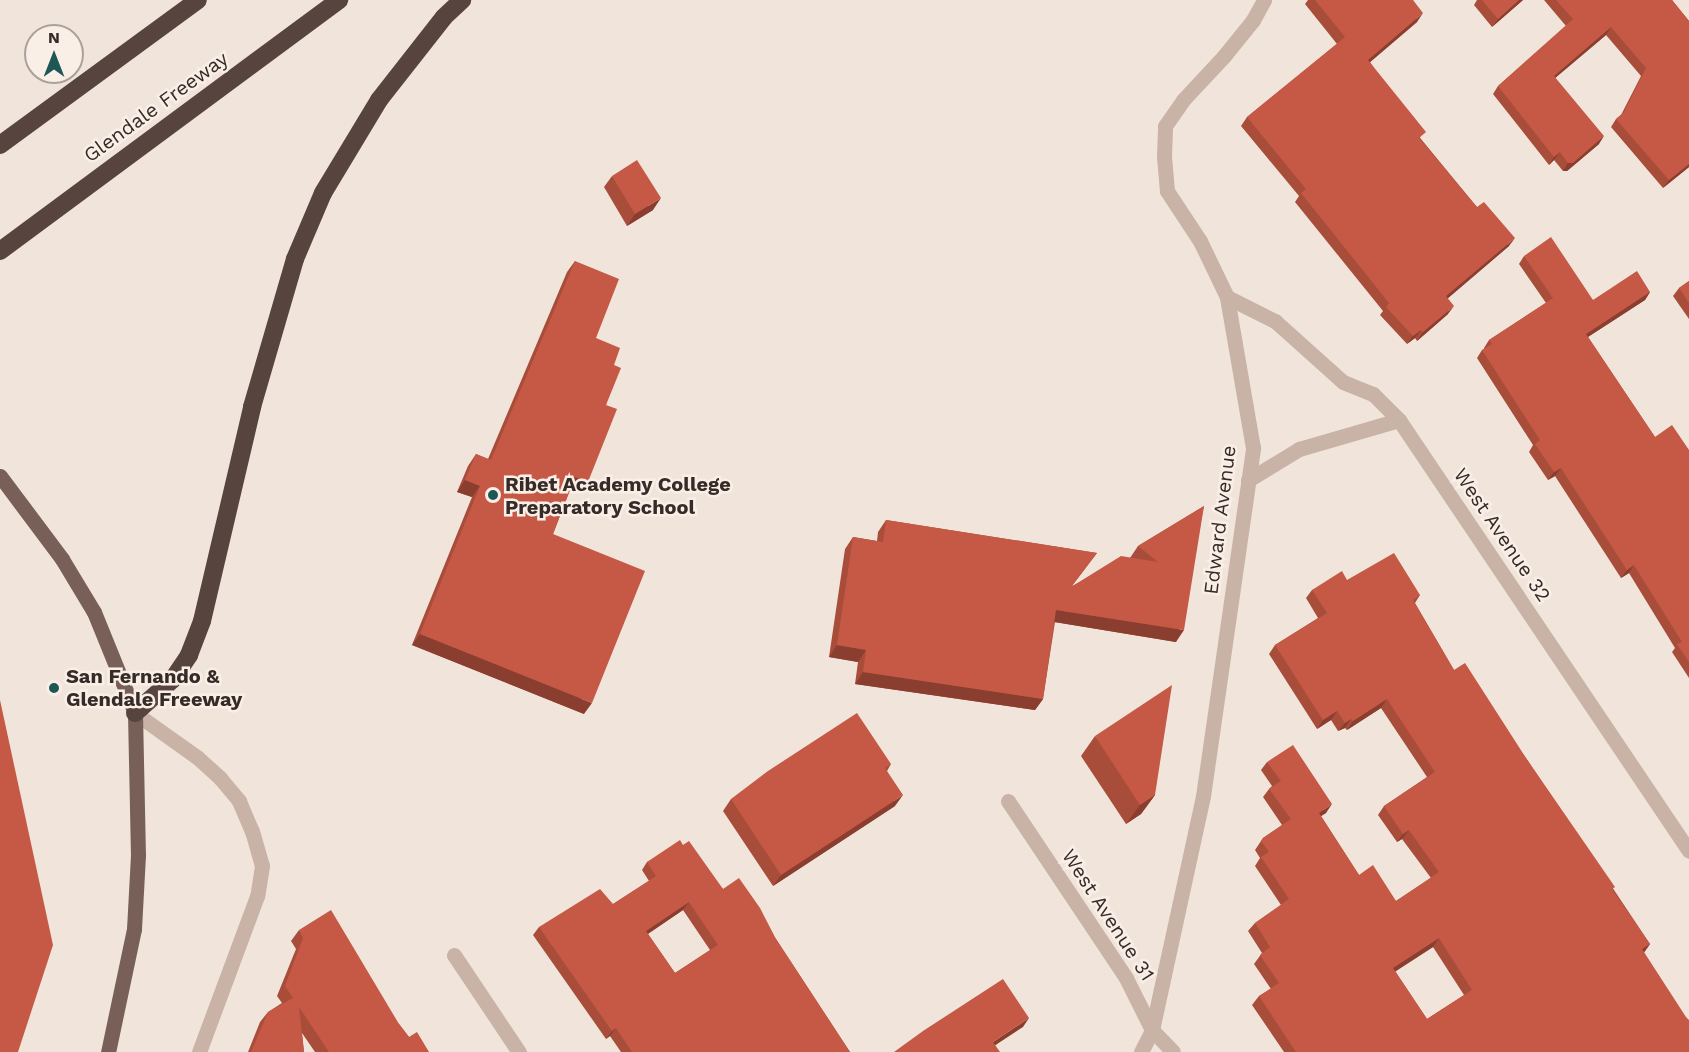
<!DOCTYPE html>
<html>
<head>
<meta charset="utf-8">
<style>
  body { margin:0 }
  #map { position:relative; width:1689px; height:1052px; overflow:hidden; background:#f1e5db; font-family:"Work Sans",sans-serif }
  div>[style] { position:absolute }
  .minor>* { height:15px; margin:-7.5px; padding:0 7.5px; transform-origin:7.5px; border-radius:7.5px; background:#c9b3a7 }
  .primary>* { height:15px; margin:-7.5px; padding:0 7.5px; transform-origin:7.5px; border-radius:7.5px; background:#786058 }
  .motorway>* { height:18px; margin:-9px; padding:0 9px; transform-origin:9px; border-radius:9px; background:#57443e }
  .wall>* { inset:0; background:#a94d3b }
  .shaded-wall>* { inset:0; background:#8a3e30 }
  .building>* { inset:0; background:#c55945 }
  .dots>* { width:16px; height:16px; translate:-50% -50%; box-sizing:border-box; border:3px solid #f9efe7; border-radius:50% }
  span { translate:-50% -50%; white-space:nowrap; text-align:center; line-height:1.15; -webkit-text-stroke:5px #f9efe7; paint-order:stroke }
  .street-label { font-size:20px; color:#362b27 }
  .poi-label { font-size:20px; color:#362b27; font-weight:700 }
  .left { translate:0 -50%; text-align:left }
  .north { position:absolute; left:24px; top:24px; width:60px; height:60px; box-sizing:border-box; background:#f9efe7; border:2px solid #aba19a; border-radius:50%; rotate:0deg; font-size:16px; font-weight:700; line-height:24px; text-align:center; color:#362b27 }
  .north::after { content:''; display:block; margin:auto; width:21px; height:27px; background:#1d5756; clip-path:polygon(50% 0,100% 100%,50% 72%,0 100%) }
</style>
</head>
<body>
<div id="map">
  <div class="minor">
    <i style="left:1227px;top:297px;width:54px;rotate:26.6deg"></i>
    <i style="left:1275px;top:321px;width:91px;rotate:41.9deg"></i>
    <i style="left:1343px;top:382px;width:32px;rotate:22deg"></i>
    <i style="left:1373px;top:394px;width:37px;rotate:45deg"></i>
    <i style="left:1399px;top:420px;width:519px;rotate:56.07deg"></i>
    <i style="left:1248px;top:480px;width:60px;rotate:-31.3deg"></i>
    <i style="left:1299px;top:449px;width:104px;rotate:-16.2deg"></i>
    <i style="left:135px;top:713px;width:77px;rotate:35.5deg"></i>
    <i style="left:198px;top:758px;width:30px;rotate:42deg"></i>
    <i style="left:220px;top:778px;width:30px;rotate:50deg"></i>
    <i style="left:239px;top:801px;width:33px;rotate:67deg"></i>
    <i style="left:252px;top:831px;width:36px;rotate:74deg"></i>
    <i style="left:262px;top:866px;width:30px;rotate:99deg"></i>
    <i style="left:257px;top:896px;width:166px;rotate:110.4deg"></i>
    <i style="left:1008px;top:801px;width:213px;rotate:56.3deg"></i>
    <i style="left:1126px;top:978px;width:58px;rotate:63.4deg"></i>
    <i style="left:1152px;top:1030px;width:30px;rotate:46deg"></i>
    <i style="left:454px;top:955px;width:117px;rotate:56.2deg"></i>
    <i style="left:1141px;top:1052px;width:25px;rotate:-63deg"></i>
    <i style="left:1152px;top:1030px;width:239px;rotate:-77.7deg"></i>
    <i style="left:1203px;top:796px;width:352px;rotate:-81.8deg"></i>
    <i style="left:1253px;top:448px;width:153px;rotate:-99.8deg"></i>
    <i style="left:1227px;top:297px;width:62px;rotate:-115.7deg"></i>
    <i style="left:1200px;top:241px;width:60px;rotate:-123.4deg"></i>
    <i style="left:1167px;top:191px;width:34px;rotate:-95deg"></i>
    <i style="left:1164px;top:157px;width:31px;rotate:-88deg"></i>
    <i style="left:1165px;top:126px;width:32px;rotate:-55deg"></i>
    <i style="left:1183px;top:100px;width:60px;rotate:-47deg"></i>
    <i style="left:1224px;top:56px;width:46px;rotate:-51.1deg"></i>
    <i style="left:1253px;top:20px;width:23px;rotate:-61deg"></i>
  </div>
  <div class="primary">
    <i style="left:0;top:476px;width:104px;rotate:53.2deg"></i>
    <i style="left:62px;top:559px;width:62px;rotate:58.9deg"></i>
    <i style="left:94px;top:612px;width:109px;rotate:67.9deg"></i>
    <i style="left:135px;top:713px;width:142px;rotate:88.8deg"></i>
    <i style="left:138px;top:855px;width:74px;rotate:93.1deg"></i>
    <i style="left:134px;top:929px;width:126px;rotate:101.9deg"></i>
  </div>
  <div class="motorway">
    <i style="left:0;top:145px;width:245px;rotate:-36.2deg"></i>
    <i style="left:0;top:251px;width:422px;rotate:-36.5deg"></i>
    <i style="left:135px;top:713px;width:51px;rotate:-41.8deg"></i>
    <i style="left:173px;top:679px;width:29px;rotate:-56deg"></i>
    <i style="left:189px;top:655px;width:36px;rotate:-69deg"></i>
    <i style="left:202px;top:621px;width:220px;rotate:-76.8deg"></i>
    <i style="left:252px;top:407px;width:154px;rotate:-73.8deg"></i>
    <i style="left:295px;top:259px;width:72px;rotate:-67deg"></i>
    <i style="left:323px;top:193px;width:109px;rotate:-58.9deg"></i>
    <i style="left:379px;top:100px;width:105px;rotate:-51.9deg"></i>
    <i style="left:444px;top:17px;width:25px;rotate:-43deg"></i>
  </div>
  <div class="wall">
    <i style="clip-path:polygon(1308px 0,1413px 0,1417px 22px,1370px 62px,1421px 139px,1509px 246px,1448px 298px,1448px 314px,1417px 341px,1415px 338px,1407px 344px,1380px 315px,1383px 311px,1295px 202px,1299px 196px,1241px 126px,1247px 117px,1337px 44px,1305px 4px)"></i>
    <i style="clip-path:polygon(1477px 0,1523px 0,1492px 27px,1474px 5px)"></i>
    <i style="clip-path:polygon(1544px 0,1672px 0,1689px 21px,1689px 167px,1663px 188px,1611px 127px,1616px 119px,1621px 115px,1641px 76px,1606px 35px,1555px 78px,1599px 144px,1567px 171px,1563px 171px,1554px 160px,1549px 165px,1493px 94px,1498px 86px,1566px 26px)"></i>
    <i style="clip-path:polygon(612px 176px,653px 210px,627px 226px,604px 187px)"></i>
    <i style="clip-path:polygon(1524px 256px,1593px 300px,1650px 292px,1645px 300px,1588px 337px,1655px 437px,1689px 450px,1689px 678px,1672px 652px,1675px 648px,1629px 573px,1621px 578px,1555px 476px,1548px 480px,1529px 452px,1533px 445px,1477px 358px,1482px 350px,1484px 349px,1484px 348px,1489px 340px,1546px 303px,1519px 264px)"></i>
    <i style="clip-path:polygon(575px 261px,596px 338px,614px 365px,606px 405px,580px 493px,570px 490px,553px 534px,584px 714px,412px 645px,472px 497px,457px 492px,468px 466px,476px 454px,488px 459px,567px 272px)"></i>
    <i style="clip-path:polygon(1689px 281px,1689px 319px,1673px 296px,1679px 288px)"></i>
    <i style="clip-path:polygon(1204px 506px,1176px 642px,1055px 622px,1043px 699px,1035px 710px,855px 684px,858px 662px,829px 657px,845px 549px,853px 537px,877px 541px,878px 532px,886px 520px,1097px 553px,1072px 586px,1130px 558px,1138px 546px)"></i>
    <i style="clip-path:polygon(evenodd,1347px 580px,1420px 595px,1415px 603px,1454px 670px,1526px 758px,1650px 944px,1644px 953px,1689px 1052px,1284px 1052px,1252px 1005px,1259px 996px,1271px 989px,1254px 964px,1262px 953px,1248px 931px,1255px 923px,1281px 905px,1255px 866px,1260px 858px,1255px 850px,1263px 838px,1282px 825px,1263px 797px,1269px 789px,1272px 786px,1261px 770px,1267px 762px,1326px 813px,1321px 816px,1359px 875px,1396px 901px,1431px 878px,1402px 839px,1397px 842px,1378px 815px,1384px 806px,1427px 777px,1381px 708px,1347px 730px,1345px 728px,1338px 731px,1331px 720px,1317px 729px,1269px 654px,1275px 645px,1318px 618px,1306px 598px,1312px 590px,1347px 580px,1433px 947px,1464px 995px,1427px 1019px,1395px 971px,1433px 947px)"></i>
    <i style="clip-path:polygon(1095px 736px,1155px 795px,1141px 814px,1126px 824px,1081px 756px)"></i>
    <i style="clip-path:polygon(891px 764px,887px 771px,895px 806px,773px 886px,723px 811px,731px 799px)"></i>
    <i style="clip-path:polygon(evenodd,683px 845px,723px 889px,776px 939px,850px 1052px,621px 1052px,610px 1036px,606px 1039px,533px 935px,539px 927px,613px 904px,649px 881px,642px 870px,647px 862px,683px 845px,683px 910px,710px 950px,675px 973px,648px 934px,683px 910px)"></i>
    <i style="clip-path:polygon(299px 930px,399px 1024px,409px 1037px,429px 1052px,315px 1052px,302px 1033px,304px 1052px,248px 1052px,260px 1022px,268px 1012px,282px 1003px,277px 996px,296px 949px,291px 941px)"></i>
  </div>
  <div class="shaded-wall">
    <i style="clip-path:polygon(1519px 0,1523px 0,1492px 27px,1498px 19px)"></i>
    <i style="clip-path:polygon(1423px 13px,1417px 22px,1362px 69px,1368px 60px)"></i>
    <i style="clip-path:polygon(1611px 27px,1606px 35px,1548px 84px,1554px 76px)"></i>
    <i style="clip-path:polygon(1604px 136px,1599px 144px,1567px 171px,1563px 171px,1568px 163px)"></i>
    <i style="clip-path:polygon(1560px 152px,1554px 160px,1549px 165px,1554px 157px)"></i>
    <i style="clip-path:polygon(1689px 164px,1689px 167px,1663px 188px,1669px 180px)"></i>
    <i style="clip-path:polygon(661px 198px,653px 210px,627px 226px,635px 214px)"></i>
    <i style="clip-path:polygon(1515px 238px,1509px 246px,1440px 305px,1446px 296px)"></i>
    <i style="clip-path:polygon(1650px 292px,1645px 300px,1580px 342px,1586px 334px)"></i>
    <i style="clip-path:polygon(1454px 306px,1448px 314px,1417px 341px,1423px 332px)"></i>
    <i style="clip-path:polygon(1421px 330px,1415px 338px,1407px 344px,1413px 336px)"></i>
    <i style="clip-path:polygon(1561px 468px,1555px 476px,1548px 480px,1554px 472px)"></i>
    <i style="clip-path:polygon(575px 477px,588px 482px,580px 493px,567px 488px)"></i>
    <i style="clip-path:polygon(465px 480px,480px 486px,472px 497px,457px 492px)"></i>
    <i style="clip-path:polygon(1634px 565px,1629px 573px,1621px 578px,1627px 570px)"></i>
    <i style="clip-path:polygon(1056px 610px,1184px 630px,1176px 642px,1048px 621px)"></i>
    <i style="clip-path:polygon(420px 634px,592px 703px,584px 714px,412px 645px)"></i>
    <i style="clip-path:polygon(837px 645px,866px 650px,858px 662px,829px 657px)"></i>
    <i style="clip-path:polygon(863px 672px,1043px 699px,1035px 710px,855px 684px)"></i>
    <i style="clip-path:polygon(1387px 699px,1381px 708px,1347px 730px,1353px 721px)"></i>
    <i style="clip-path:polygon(1337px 711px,1331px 720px,1317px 729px,1323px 720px)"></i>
    <i style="clip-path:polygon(1351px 719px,1345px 728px,1338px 731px,1345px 723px)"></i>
    <i style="clip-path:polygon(903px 795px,895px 806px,773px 886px,781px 875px)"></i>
    <i style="clip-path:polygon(1155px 795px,1141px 814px,1126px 824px,1140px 805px)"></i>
    <i style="clip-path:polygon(1332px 804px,1326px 813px,1313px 821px,1319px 813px)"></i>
    <i style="clip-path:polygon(1409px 830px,1402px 839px,1397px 842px,1403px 834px)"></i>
    <i style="clip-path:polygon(689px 902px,683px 910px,640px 939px,646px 931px)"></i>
    <i style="clip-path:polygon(1439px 938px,1433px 947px,1387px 977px,1393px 968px)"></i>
    <i style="clip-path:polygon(1650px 944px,1643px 953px,1642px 949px)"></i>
    <i style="clip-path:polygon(1029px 1018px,1023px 1027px,988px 1050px,993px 1042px)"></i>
    <i style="clip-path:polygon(616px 1028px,610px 1036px,606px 1039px,612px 1031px)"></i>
  </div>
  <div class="building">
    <i style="clip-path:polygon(1315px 0,1413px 0,1423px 13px,1368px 60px,1426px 132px,1419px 138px,1477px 207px,1484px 202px,1515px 238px,1446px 296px,1454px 306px,1423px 332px,1421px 330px,1413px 336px,1386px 307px,1389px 303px,1301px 193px,1306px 189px,1247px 117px,1345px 37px)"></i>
    <i style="clip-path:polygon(1482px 0,1519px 0,1498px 19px)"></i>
    <i style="clip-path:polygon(1556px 0,1672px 0,1689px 21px,1689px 164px,1669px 180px,1616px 119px,1624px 112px,1646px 68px,1611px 27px,1554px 76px,1604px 136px,1573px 163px,1568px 163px,1560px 152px,1554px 157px,1498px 86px,1573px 19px)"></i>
    <i style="clip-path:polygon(637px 160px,661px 198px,635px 214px,612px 176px)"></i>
    <i style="clip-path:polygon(1551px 237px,1593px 300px,1637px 271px,1650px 292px,1586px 334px,1655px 437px,1672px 425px,1689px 450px,1689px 662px,1677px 644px,1682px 642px,1634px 565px,1627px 570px,1561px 468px,1554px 472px,1535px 444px,1540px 440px,1482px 350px,1492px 344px,1489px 340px,1553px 298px,1524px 256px)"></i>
    <i style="clip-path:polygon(575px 261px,619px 279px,596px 338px,620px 348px,614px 365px,621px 368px,606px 405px,617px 409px,588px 482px,575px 477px,553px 534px,645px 571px,592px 703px,420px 634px,480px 486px,465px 480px,476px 454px,491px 460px)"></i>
    <i style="clip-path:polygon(1689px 281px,1689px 303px,1679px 288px)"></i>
    <i style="clip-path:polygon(1204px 506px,1184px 630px,1056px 610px,1043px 699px,863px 672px,866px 650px,837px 645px,853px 537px,883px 542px,886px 520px,1097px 553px,1071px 587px,1121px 556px,1158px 562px,1138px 546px)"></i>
    <i style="clip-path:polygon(evenodd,1394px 553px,1420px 595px,1413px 600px,1454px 670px,1465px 663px,1526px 758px,1615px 887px,1612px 889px,1650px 944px,1642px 949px,1686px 1017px,1689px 1020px,1689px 1052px,1296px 1052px,1259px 996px,1279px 983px,1260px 955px,1270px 947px,1255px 923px,1289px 899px,1261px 857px,1269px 852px,1261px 841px,1263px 838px,1291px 819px,1269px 789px,1281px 781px,1267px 762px,1293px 745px,1332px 804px,1319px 813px,1359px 875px,1373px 865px,1396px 901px,1439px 872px,1409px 830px,1403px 834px,1384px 806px,1435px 772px,1387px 699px,1353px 721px,1351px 719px,1345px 723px,1337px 711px,1323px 720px,1275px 645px,1327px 613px,1312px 590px,1342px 571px,1347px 580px,1394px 553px,1439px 938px,1472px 990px,1427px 1019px,1393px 968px,1439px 938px)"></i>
    <i style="clip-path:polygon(1172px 685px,1155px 795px,1140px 805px,1095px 736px)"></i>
    <i style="clip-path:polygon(0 700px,53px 945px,18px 1052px,0 1052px)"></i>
    <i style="clip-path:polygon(857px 713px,891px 764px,885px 768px,903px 795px,781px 875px,731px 799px,768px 771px)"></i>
    <i style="clip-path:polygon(evenodd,680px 840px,683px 845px,689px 841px,723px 889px,739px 878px,760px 908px,776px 939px,850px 1052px,632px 1052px,616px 1028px,612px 1031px,539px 927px,600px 889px,613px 904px,656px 876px,647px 862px,680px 840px,689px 902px,718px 945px,675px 973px,646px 931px,689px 902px)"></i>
    <i style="clip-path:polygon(331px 910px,399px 1024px,409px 1037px,417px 1032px,429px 1052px,329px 1052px,299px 1007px,304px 1052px,251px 1052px,268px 1012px,293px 998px,285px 986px,303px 938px,299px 930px)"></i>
    <i style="clip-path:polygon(1003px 979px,1029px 1018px,993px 1042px,1000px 1052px,894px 1052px,923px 1031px)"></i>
  </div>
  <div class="dots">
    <i style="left:493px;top:495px;background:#1d5756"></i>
    <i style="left:54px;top:688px;background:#1d5756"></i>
  </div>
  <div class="street-label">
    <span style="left:156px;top:107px;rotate:-36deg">Glendale Freeway</span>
    <span style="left:1220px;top:520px;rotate:-83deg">Edward Avenue</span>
    <span style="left:1502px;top:535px;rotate:56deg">West Avenue 32</span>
    <span style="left:1108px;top:915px;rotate:57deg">West Avenue 31</span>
  </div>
  <div class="poi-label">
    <span class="left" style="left:505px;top:496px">Ribet Academy College<br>Preparatory School</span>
    <span class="left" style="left:66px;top:688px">San Fernando &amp;<br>Glendale Freeway</span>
  </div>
  <div class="north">N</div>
</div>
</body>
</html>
